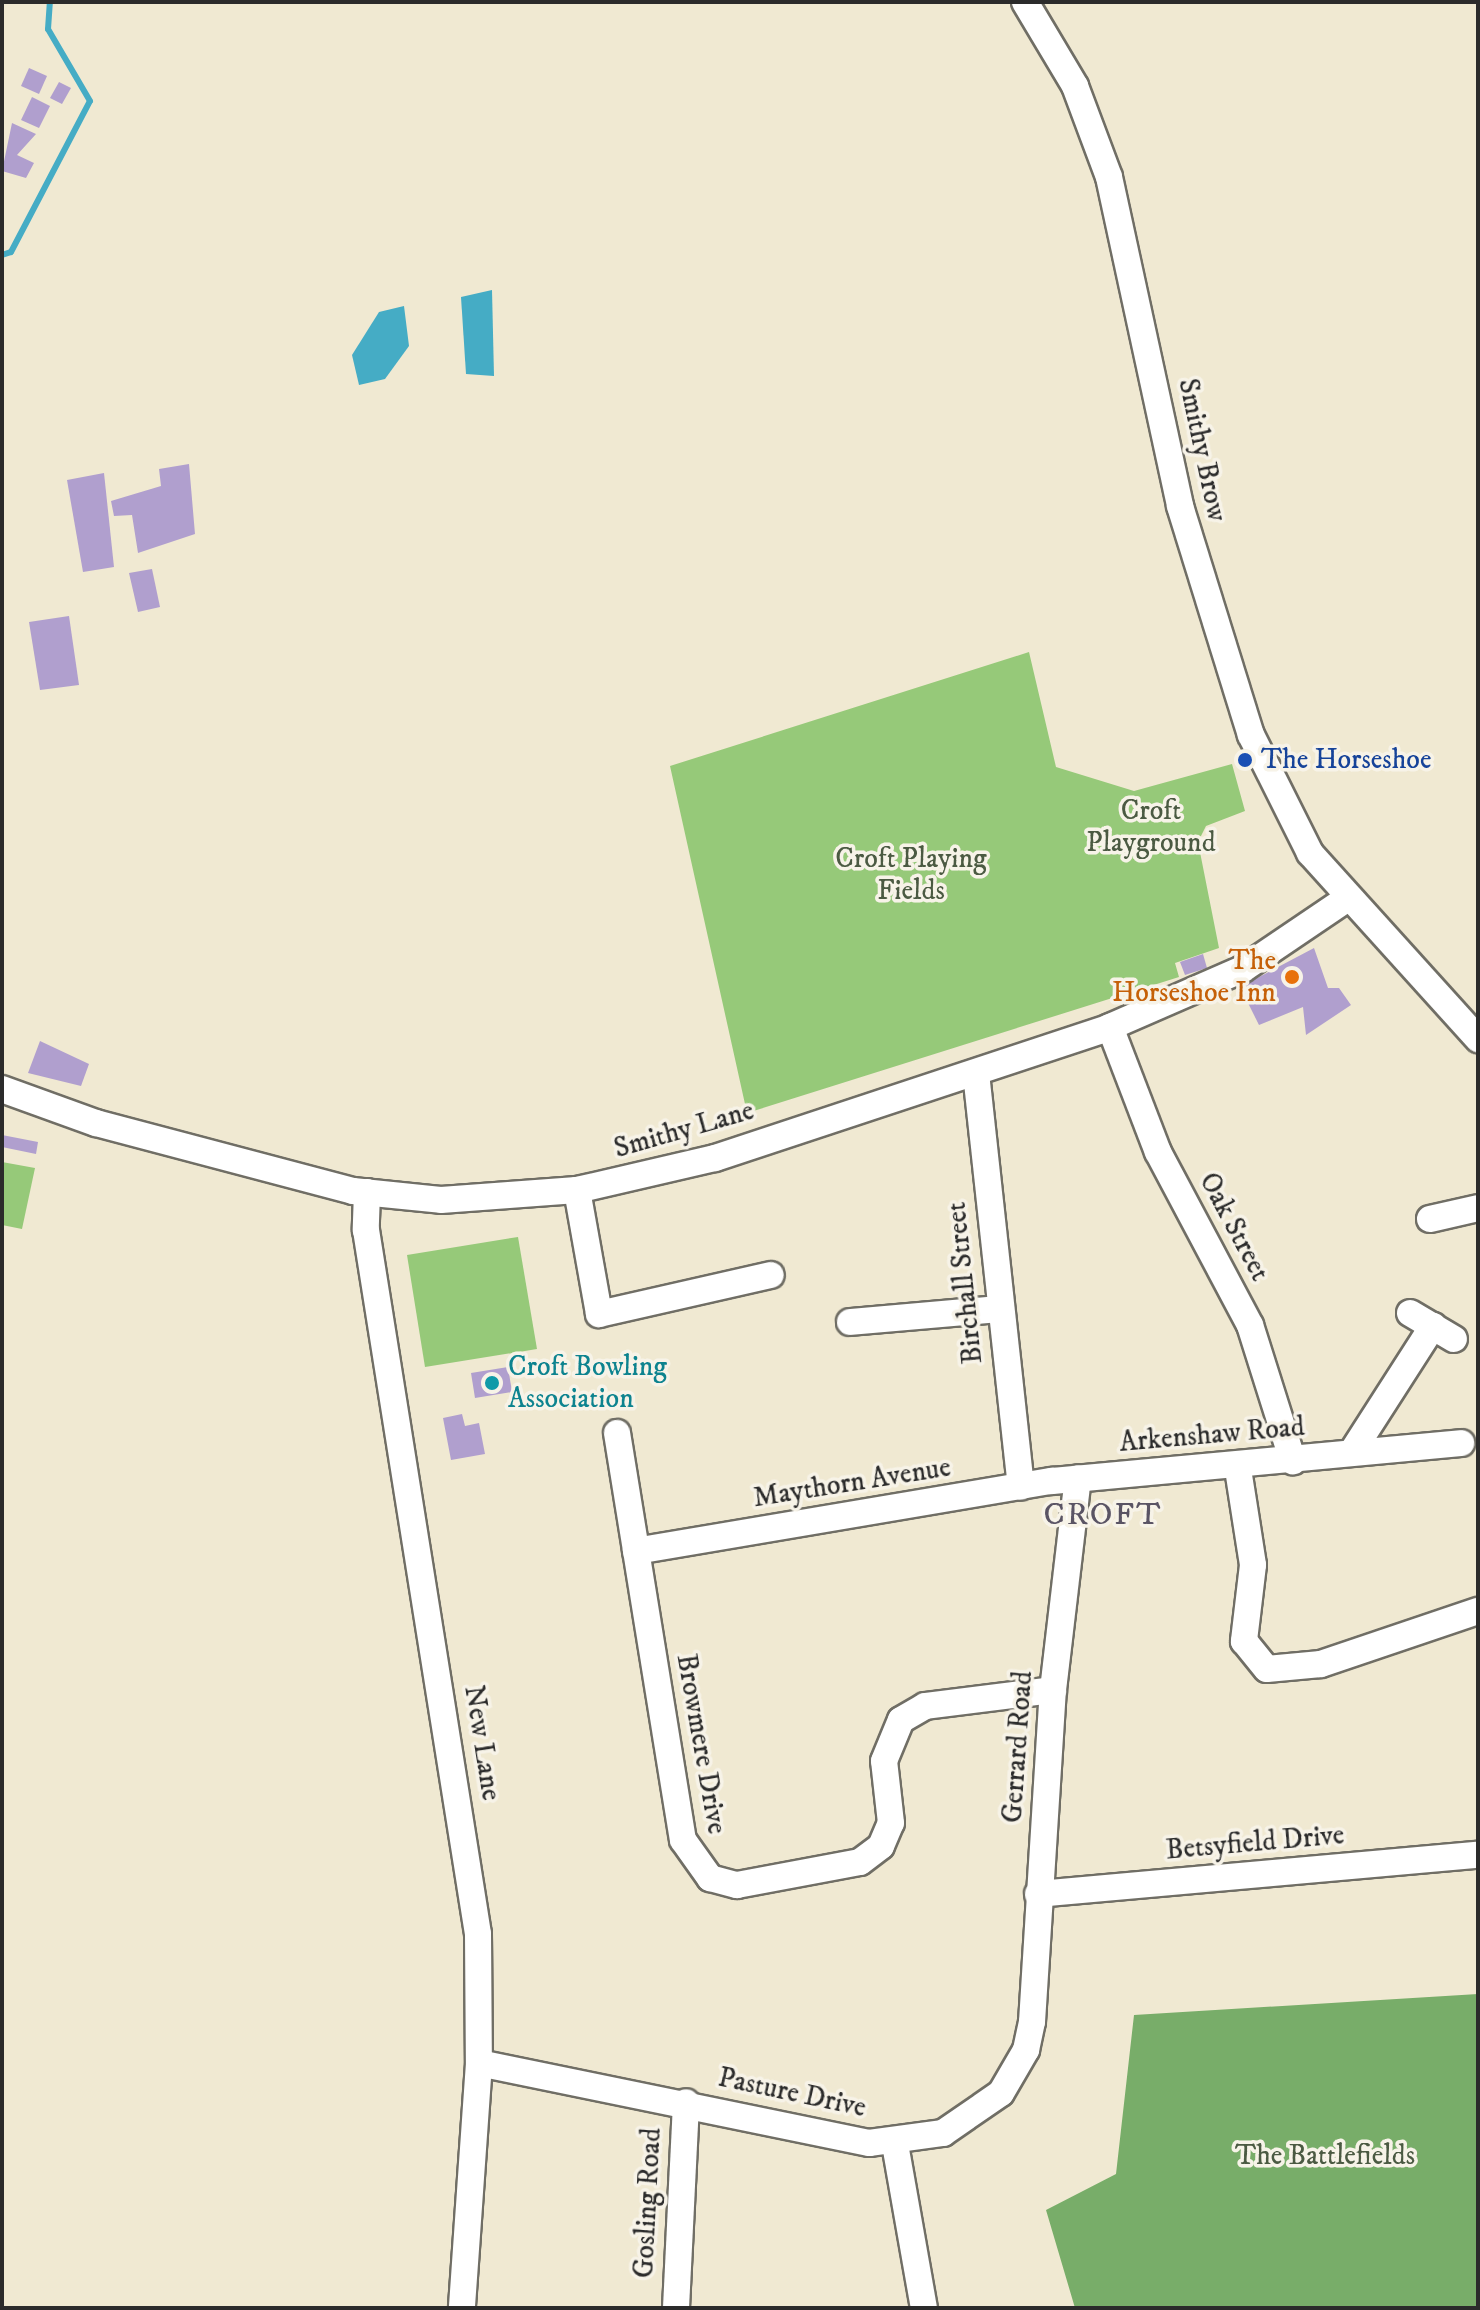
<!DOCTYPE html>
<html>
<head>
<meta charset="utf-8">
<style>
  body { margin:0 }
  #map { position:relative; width:1480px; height:2310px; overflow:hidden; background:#f0e9d2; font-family:"IM FELL DW Pica",serif }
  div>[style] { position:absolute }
  .green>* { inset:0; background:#96c979 }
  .forest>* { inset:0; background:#78ad69 }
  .water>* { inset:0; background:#45acc5 }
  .stream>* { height:6px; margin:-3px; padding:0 3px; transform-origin:3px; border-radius:3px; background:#45acc5 }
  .building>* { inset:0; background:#b09fce }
  .roads { filter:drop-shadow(2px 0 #706e65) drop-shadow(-2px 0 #706e65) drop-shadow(0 2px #706e65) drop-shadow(0 -2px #706e65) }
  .minor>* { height:26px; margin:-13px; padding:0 13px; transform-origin:13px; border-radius:13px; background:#fff }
  .dots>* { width:22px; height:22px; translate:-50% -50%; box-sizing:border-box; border:4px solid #f7f3e8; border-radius:50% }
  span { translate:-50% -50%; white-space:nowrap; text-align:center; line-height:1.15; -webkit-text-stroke:7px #f7f3e8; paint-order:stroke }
  .street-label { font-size:28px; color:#2b2b2b }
  .transit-label { font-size:28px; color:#164399 }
  .left { translate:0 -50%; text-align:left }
  .park-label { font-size:28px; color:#4b5a42 }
  .food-label { font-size:28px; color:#c56008 }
  .right { translate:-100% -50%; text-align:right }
  .culture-label { font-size:28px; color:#0d838f }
  .quarter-label { font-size:32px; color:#5a5464; letter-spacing:2px }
  .frame { position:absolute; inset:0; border:4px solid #2b2b2b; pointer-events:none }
</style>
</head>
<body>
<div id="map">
  <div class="green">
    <i style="clip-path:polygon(1029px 652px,1056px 767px,1134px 791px,1232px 764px,1245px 811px,1206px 826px,1198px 842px,1219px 948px,1175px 963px,1179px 977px,747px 1113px,670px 766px)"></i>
    <i style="clip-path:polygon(2px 1162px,35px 1168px,22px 1229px,2px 1225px)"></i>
    <i style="clip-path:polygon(518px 1237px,537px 1349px,425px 1367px,407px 1255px)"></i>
  </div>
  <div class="forest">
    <i style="clip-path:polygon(1478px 1994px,1478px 2308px,1075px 2308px,1046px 2210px,1116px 2174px,1134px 2015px)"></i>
  </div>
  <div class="water">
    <i style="clip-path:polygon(492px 290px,494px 376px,466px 374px,461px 297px)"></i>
    <i style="clip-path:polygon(404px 306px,409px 346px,385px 379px,359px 385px,352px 355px,379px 312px)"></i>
  </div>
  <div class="stream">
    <i style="left:2px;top:255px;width:9px;rotate:-18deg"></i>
    <i style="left:11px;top:252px;width:170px;rotate:-62.4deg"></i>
    <i style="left:90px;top:101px;width:83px;rotate:-120.3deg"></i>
    <i style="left:48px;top:29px;width:27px;rotate:-86deg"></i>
  </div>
  <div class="building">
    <i style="clip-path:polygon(29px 68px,47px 76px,39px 94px,21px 86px)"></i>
    <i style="clip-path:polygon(59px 82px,71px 88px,62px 104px,50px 98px)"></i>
    <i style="clip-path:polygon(32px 97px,50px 106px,39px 128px,21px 120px)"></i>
    <i style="clip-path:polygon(12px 123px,36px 134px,17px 155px,34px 163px,26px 178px,2px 171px)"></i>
    <i style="clip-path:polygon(189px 464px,195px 534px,138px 553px,132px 515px,114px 516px,111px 501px,161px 486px,159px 469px)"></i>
    <i style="clip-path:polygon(104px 473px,114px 567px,83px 572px,67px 480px)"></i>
    <i style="clip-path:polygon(152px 569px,160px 607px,138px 612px,129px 573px)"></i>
    <i style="clip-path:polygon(69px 616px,79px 685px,40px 690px,29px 622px)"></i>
    <i style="clip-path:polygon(1314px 948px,1328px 988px,1339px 988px,1351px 1005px,1306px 1035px,1303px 1007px,1259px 1025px,1240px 987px)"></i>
    <i style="clip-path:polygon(1203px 954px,1207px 968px,1185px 975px,1180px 962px)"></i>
    <i style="clip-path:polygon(40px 1041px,89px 1064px,81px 1086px,28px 1073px)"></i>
    <i style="clip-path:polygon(2px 1135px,38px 1142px,36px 1154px,2px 1147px)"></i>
    <i style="clip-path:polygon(508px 1367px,512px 1392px,475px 1398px,471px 1373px)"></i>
    <i style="clip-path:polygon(528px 1393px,544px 1395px,543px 1405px,527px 1404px)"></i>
    <i style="clip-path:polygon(462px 1414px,465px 1426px,479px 1423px,485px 1454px,451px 1460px,443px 1418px)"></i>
  </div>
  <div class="roads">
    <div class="minor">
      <i style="left:1025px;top:2px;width:98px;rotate:59.2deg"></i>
      <i style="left:1075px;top:86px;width:97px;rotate:69.5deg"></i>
      <i style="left:1109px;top:177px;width:337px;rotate:77.8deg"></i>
      <i style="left:1180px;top:506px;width:240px;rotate:72.8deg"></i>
      <i style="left:1251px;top:735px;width:132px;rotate:63.4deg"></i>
      <i style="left:1310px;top:853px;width:251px;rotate:47.9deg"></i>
      <i style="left:1110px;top:1027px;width:134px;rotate:69deg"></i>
      <i style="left:1158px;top:1152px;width:196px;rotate:62deg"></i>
      <i style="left:1250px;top:1325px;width:143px;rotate:72.5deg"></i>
      <i style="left:976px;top:1073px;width:416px;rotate:83.8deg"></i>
      <i style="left:2px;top:1089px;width:100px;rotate:19.9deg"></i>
      <i style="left:96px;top:1123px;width:266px;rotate:14.8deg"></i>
      <i style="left:353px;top:1191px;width:88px;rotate:5.8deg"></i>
      <i style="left:441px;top:1200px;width:136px;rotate:-4.2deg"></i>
      <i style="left:577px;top:1190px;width:142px;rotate:-13.1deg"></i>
      <i style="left:715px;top:1158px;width:416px;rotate:-18.3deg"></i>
      <i style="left:1110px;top:1027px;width:145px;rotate:-23.6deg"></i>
      <i style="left:1243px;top:969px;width:127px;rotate:-34.1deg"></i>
      <i style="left:577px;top:1190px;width:126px;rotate:79.9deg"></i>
      <i style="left:599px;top:1314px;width:176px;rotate:-12.8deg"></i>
      <i style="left:367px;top:1192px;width:38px;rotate:92deg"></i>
      <i style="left:366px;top:1230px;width:713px;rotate:80.96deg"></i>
      <i style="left:478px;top:1934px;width:129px;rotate:89.6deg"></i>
      <i style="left:479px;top:2063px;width:246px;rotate:94deg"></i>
      <i style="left:1430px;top:1219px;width:49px;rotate:-12.9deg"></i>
      <i style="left:1410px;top:1313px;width:51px;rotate:30.6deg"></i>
      <i style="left:850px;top:1322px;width:151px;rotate:-5deg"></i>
      <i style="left:617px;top:1433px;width:412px;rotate:80.8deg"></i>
      <i style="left:683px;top:1840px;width:47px;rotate:54.6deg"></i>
      <i style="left:710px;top:1878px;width:28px;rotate:15deg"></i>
      <i style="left:737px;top:1885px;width:125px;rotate:-10.6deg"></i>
      <i style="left:860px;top:1862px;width:26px;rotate:-37deg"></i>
      <i style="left:881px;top:1846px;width:25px;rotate:-67deg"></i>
      <i style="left:891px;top:1823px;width:62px;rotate:-96.4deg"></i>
      <i style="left:884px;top:1761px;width:44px;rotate:-67.5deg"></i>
      <i style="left:901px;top:1720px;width:28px;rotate:-30deg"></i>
      <i style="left:925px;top:1706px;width:129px;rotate:-7.1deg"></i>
      <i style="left:1352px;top:1452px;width:150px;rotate:-57.3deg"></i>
      <i style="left:1238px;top:1469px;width:97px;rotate:81.1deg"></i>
      <i style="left:1253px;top:1565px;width:77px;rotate:96.8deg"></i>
      <i style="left:1244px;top:1641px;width:36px;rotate:51deg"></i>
      <i style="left:1267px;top:1669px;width:54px;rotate:-5.3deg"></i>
      <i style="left:1321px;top:1664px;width:166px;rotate:-18.7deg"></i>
      <i style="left:636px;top:1551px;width:422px;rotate:-9.6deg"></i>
      <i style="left:1052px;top:1481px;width:411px;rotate:-5.3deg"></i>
      <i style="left:1038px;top:1894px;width:442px;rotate:-5.1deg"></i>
      <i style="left:479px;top:2063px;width:398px;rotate:11.6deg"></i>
      <i style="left:869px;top:2143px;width:75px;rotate:-7.7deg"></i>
      <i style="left:943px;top:2133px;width:70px;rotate:-34.6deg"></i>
      <i style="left:1001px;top:2093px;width:50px;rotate:-59.8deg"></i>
      <i style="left:1026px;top:2050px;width:29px;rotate:-78deg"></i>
      <i style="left:1032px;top:2022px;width:333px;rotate:-86.4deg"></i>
      <i style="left:1053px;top:1690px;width:213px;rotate:-83.3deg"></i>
      <i style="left:895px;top:2144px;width:167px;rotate:80deg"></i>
      <i style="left:676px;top:2308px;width:206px;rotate:-87.2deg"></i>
    </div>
  </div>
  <div class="dots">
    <i style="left:1245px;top:760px;background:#1a4fb4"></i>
    <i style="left:1292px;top:977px;background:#e8710a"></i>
    <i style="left:492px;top:1383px;background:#0f9aa8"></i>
  </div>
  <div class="street-label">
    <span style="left:1202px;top:450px;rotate:78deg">Smithy Brow</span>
    <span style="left:684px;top:1130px;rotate:-16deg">Smithy Lane</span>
    <span style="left:1234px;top:1227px;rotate:62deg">Oak Street</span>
    <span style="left:965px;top:1283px;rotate:-96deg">Birchall Street</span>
    <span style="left:1212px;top:1435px;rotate:-5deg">Arkenshaw Road</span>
    <span style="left:852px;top:1483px;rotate:-9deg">Maythorn Avenue</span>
    <span style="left:482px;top:1743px;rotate:81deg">New Lane</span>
    <span style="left:701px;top:1744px;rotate:80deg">Browmere Drive</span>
    <span style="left:1018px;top:1747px;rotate:-86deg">Gerrard Road</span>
    <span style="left:1255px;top:1843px;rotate:-5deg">Betsyfield Drive</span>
    <span style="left:792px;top:2093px;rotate:12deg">Pasture Drive</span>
    <span style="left:648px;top:2203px;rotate:-87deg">Gosling Road</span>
  </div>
  <div class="transit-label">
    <span class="left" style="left:1261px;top:760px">The Horseshoe</span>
  </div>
  <div class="park-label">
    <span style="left:1151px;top:827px">Croft<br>Playground</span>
    <span style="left:911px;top:875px">Croft Playing<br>Fields</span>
    <span style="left:1325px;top:2156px">The Battlefields</span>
  </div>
  <div class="food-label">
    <span class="right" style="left:1276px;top:977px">The<br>Horseshoe Inn</span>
  </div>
  <div class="culture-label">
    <span class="left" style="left:508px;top:1383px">Croft Bowling<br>Association</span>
  </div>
  <div class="quarter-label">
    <span style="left:1103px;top:1515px">CROFT</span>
  </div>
  <div class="frame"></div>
</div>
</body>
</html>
